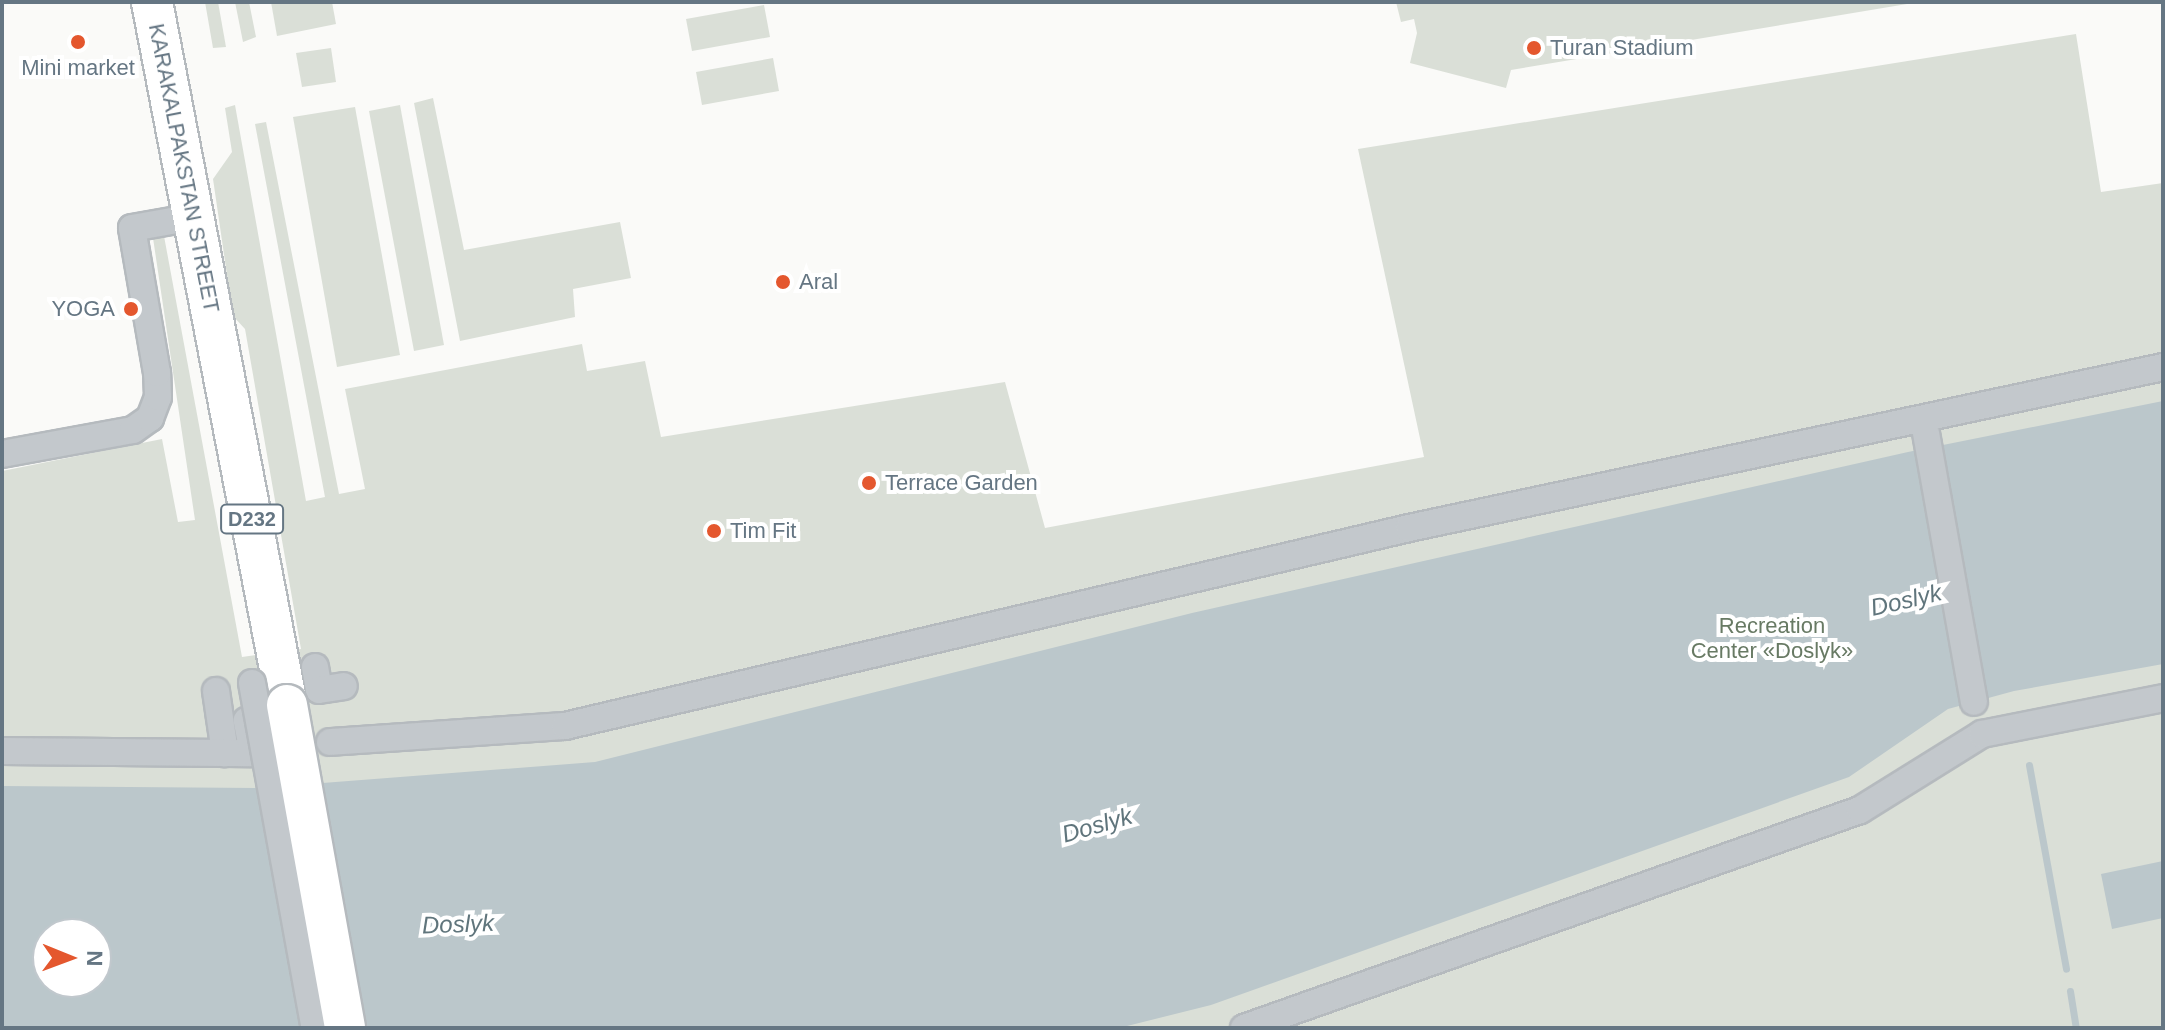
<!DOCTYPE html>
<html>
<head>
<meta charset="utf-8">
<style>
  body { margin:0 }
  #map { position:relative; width:2165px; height:1030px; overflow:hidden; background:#fafaf8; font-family:Arial,sans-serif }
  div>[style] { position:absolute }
  .green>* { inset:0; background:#dadfd7 }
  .water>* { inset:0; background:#bbc7cb }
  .stream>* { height:7px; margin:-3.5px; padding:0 3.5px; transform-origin:3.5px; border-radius:3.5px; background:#bbc7cb }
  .roads { filter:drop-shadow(2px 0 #b5babe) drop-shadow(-2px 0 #b5babe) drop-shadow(0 2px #b5babe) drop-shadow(0 -2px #b5babe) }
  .street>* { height:26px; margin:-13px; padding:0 13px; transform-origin:13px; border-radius:13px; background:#c3c8cc }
  .primary>* { height:40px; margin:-20px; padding:0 20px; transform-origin:20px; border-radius:20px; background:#fff }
  .bridges { filter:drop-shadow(2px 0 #b5babe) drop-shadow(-2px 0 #b5babe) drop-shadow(0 2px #b5babe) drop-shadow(0 -2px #b5babe) }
  .street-bridge>* { height:26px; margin:-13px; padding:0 13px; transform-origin:13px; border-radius:13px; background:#c3c8cc }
  .primary-bridge>* { height:40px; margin:-20px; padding:0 20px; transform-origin:20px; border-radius:20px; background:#fff }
  .dots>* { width:22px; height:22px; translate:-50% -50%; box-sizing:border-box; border:4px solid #fff; border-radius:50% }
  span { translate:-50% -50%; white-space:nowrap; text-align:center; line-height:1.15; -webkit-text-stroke:8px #fff; paint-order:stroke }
  .shield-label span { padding:2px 6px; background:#fff; border:2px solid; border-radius:6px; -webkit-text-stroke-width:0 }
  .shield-label { font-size:20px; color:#657683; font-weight:700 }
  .poi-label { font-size:22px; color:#657683 }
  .left { translate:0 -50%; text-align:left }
  .right { translate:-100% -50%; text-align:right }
  .street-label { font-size:22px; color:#657683 }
  .park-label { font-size:22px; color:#687a64 }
  .water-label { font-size:24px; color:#60757c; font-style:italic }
  .frame { position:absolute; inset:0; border:4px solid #657683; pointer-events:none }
  .north { position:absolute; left:32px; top:918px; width:80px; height:80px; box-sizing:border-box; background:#fff; border:2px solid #c1c8cd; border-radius:50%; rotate:91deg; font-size:22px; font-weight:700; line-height:32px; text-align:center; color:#657683 }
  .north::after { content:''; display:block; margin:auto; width:28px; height:36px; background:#e4572e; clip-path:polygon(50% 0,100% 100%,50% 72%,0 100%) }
</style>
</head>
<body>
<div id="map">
  <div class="green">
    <i style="clip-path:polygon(205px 2px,218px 2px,226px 47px,213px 48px)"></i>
    <i style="clip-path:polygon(235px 2px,249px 2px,256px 37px,243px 42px)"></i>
    <i style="clip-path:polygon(271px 2px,332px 2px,336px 24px,277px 36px)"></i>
    <i style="clip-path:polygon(1396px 2px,1919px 2px,1511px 70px,1506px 88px,1410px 63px,1417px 33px,1414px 19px,1401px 22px)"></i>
    <i style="clip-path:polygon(764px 5px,770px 37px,692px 51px,686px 19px)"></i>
    <i style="clip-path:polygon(evenodd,2076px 34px,2101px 192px,2163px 183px,2163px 1028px,2px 1028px,2px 471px,162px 439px,178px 522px,195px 520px,153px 238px,164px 236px,242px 657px,301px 649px,245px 329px,233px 316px,213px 179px,232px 152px,225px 108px,235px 105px,306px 501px,325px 497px,255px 124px,266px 122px,339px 494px,365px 489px,345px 389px,582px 344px,587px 371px,645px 361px,661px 437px,1005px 382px,1045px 528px,1424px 457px,1358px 149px,2076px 34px,48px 934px,96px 934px,96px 982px,48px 982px,48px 934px)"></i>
    <i style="clip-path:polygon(331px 48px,336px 82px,302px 87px,296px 53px)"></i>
    <i style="clip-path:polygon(773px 58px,779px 91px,702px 105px,696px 72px)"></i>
    <i style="clip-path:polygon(433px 98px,464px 250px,620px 222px,631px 278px,573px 289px,575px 317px,460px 341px,414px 103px)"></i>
    <i style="clip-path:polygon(400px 105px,444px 345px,414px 351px,369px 111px)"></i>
    <i style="clip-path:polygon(355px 107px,400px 355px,337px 367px,293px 117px)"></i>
  </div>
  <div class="water">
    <i style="clip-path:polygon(evenodd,2163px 401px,2163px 664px,2014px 691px,1948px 709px,1849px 777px,1211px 1005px,1119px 1028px,2px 1028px,2px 786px,258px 788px,595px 762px,1192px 613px,1908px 452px,2163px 401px,48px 934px,96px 934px,96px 982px,48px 982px,48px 934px)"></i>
    <i style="clip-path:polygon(2163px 861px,2163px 918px,2112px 929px,2101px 874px)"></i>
  </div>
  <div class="stream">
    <i style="left:2029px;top:765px;width:207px;rotate:79.7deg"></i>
    <i style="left:2070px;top:991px;width:37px;rotate:81deg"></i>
  </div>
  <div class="roads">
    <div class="street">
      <i style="left:1926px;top:433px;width:273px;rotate:79.9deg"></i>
      <i style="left:2px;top:454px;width:133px;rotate:-10.4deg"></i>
      <i style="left:133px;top:430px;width:21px;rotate:-35deg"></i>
      <i style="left:150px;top:418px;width:22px;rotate:-69deg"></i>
      <i style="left:158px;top:397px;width:24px;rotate:-92deg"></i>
      <i style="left:157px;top:373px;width:147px;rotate:-99.8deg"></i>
      <i style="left:132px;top:228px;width:63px;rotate:-10.1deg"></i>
      <i style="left:315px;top:667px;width:23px;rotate:80deg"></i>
      <i style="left:319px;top:690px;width:25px;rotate:-9deg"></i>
      <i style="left:216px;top:691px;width:63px;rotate:81.7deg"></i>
      <i style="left:330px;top:742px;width:236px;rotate:-3.9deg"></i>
      <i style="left:565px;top:726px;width:867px;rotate:-13.2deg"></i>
      <i style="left:1409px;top:528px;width:771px;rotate:-12.05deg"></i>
      <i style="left:2px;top:751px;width:251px;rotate:0.5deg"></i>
      <i style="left:253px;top:753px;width:33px;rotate:-101deg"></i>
      <i style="left:1244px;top:1028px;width:653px;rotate:-19.49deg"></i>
      <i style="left:1860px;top:810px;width:144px;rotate:-31.9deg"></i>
      <i style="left:1982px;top:734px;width:185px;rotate:-11.2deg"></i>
    </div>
    <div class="primary">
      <i style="left:152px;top:2px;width:716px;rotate:79.13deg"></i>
    </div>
  </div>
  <div class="bridges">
    <div class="street-bridge">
      <i style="left:252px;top:683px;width:351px;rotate:79.7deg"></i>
    </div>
    <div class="primary-bridge">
      <i style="left:287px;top:705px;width:328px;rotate:79.8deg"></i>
    </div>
  </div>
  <div class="dots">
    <i style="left:78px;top:42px;background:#e4572e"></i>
    <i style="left:1534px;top:48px;background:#e4572e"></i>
    <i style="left:783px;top:282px;background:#e4572e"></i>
    <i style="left:131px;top:309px;background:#e4572e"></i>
    <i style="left:869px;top:483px;background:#e4572e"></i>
    <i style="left:714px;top:531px;background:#e4572e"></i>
  </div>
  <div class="shield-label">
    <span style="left:252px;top:519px">D232</span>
  </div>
  <div class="poi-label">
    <span class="left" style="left:1550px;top:48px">Turan Stadium</span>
    <span style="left:78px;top:68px">Mini market</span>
    <span class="left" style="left:799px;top:282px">Aral</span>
    <span class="right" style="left:115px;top:309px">YOGA</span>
    <span class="left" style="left:885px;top:483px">Terrace Garden</span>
    <span class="left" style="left:730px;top:531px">Tim Fit</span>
  </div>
  <div class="street-label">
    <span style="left:184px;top:168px;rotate:79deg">KARAKALPAKSTAN STREET</span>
  </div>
  <div class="park-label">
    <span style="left:1772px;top:638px">Recreation<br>Center «Doslyk»</span>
  </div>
  <div class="water-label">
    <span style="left:1906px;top:600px;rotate:-13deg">Doslyk</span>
    <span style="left:1097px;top:825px;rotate:-16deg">Doslyk</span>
    <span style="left:458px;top:924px;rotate:-2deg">Doslyk</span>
  </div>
  <div class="frame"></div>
  <div class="north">N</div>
</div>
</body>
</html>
